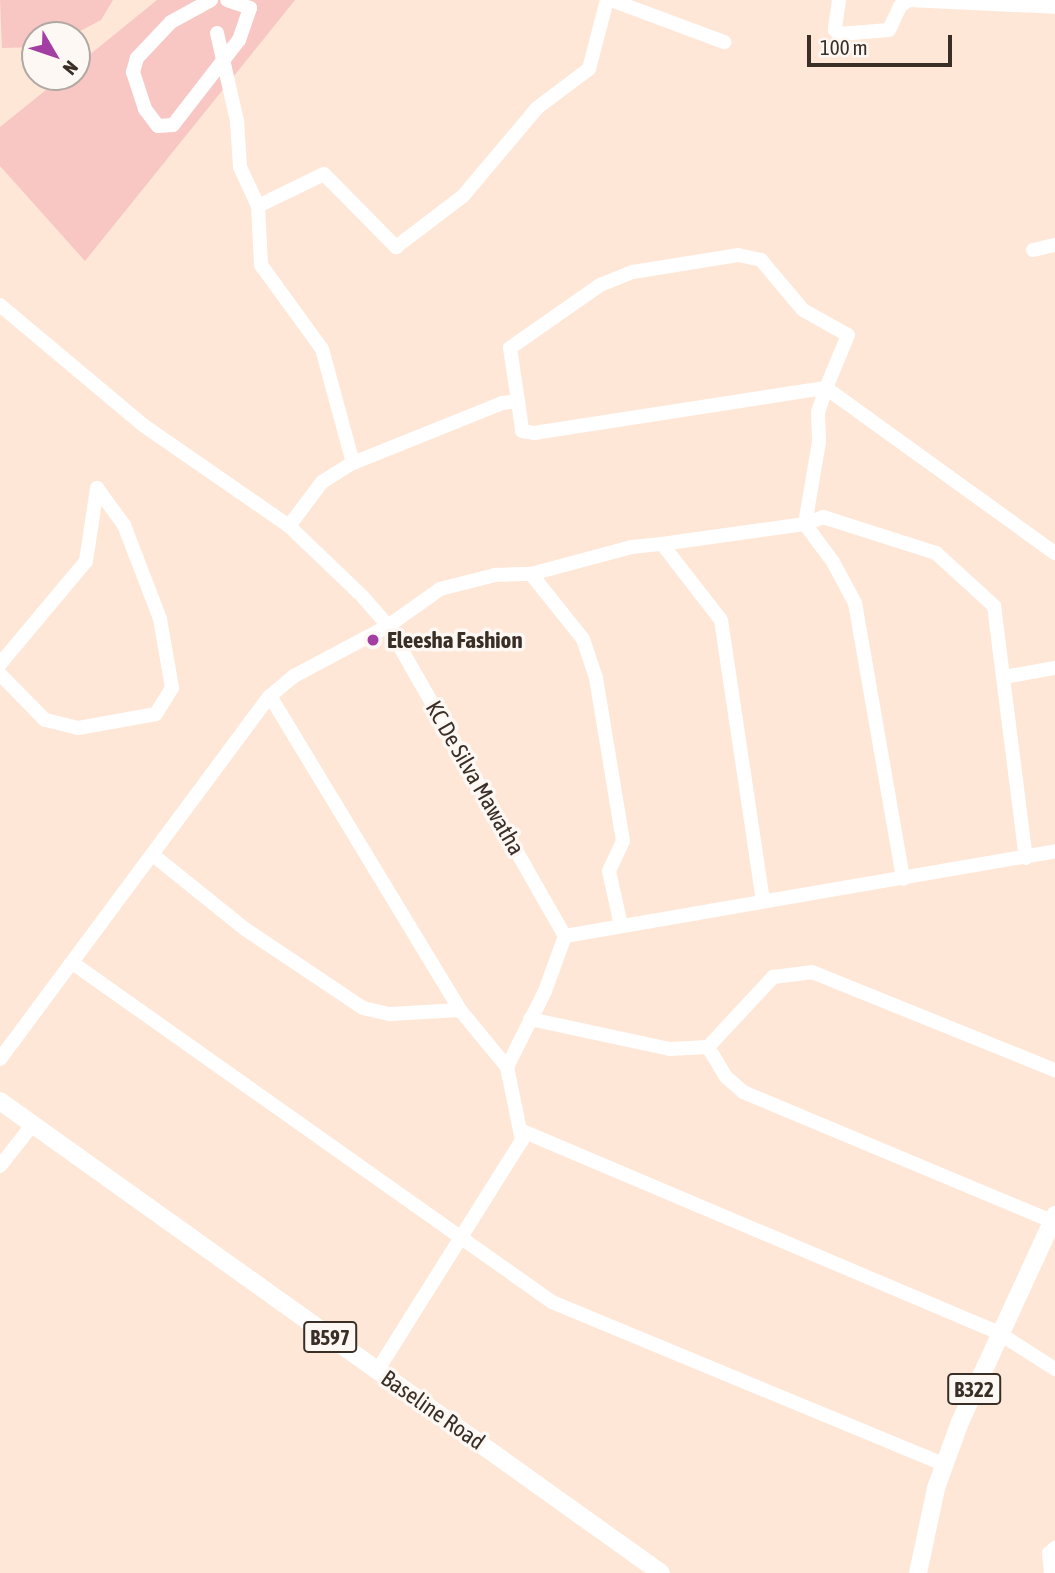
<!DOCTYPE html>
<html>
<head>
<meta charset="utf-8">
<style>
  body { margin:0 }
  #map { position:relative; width:1055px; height:1573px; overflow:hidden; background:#fee7d7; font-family:"Asap Condensed",sans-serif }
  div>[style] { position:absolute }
  .green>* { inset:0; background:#f8c6c3 }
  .minor>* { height:14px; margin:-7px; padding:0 7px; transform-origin:7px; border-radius:7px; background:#fff }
  .major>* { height:18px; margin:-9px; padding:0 9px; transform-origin:9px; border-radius:9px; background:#fff }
  .dots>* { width:19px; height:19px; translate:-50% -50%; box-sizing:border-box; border:4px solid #fef8f4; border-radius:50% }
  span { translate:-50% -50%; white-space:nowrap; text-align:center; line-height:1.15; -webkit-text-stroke:7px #fef8f4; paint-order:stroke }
  .shield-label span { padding:2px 5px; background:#fef8f4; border:2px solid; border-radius:5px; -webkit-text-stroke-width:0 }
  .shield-label { font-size:21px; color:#3a2f27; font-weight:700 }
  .poi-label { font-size:23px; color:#3a2f27; font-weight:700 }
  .left { translate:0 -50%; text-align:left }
  .street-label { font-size:23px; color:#3a2f27 }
  .north { position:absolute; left:21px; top:21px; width:70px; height:70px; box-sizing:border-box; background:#fef8f4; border:2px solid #b0a8a2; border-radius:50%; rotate:129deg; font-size:19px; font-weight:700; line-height:28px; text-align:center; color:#3a2f27 }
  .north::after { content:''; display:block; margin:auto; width:24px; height:32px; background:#a33ea2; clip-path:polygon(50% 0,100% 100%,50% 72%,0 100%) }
  .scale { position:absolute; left:807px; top:35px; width:145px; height:32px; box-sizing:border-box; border:4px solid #3a2f27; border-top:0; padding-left:9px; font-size:21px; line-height:24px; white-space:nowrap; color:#3a2f27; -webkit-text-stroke:5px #fef8f4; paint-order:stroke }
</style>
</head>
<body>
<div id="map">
  <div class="green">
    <i style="clip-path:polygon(0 0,113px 0,101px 20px,73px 35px,35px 35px,35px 47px,2px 48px)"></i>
    <i style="clip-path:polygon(157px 0,295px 0,85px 261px,0 166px,0 127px,62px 77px,77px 77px,77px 65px)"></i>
  </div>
  <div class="minor">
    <i style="left:211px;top:0;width:46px;rotate:151.2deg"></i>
    <i style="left:171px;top:22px;width:50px;rotate:133.4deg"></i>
    <i style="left:137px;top:58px;width:15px;rotate:106deg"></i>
    <i style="left:133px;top:72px;width:39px;rotate:72deg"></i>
    <i style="left:145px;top:109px;width:21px;rotate:53deg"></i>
    <i style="left:158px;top:126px;width:15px;rotate:-4deg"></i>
    <i style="left:173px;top:125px;width:108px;rotate:-52.2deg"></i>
    <i style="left:239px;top:40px;width:34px;rotate:-71deg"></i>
    <i style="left:250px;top:8px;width:24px;rotate:-161deg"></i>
    <i style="left:611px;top:0;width:121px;rotate:20.4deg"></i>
    <i style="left:839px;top:0;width:30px;rotate:98deg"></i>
    <i style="left:835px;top:30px;width:6px;rotate:45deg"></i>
    <i style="left:839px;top:34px;width:50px;rotate:-4.6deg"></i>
    <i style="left:889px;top:30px;width:26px;rotate:-65deg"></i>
    <i style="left:900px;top:6px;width:11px;rotate:-34deg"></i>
    <i style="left:909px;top:0;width:146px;rotate:2.7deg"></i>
    <i style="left:217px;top:33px;width:90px;rotate:77.2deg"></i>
    <i style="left:237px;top:121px;width:46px;rotate:86.3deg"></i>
    <i style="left:240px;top:167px;width:43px;rotate:65.2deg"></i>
    <i style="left:1033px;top:250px;width:23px;rotate:-13deg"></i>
    <i style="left:0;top:305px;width:187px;rotate:40deg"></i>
    <i style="left:143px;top:425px;width:178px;rotate:34.7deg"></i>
    <i style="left:289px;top:526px;width:103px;rotate:43.8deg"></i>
    <i style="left:363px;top:597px;width:38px;rotate:49deg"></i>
    <i style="left:388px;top:626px;width:357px;rotate:60.3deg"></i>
    <i style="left:565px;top:936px;width:497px;rotate:-9.8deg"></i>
    <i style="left:518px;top:401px;width:54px;rotate:-98.6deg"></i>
    <i style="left:510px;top:348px;width:110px;rotate:-35deg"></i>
    <i style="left:600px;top:285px;width:35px;rotate:-22deg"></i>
    <i style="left:633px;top:272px;width:106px;rotate:-9.2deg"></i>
    <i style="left:738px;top:255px;width:24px;rotate:12deg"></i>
    <i style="left:761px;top:260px;width:65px;rotate:50deg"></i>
    <i style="left:803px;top:310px;width:51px;rotate:29.1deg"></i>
    <i style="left:848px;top:335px;width:57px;rotate:112.5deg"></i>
    <i style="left:826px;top:388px;width:282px;rotate:35.8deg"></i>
    <i style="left:353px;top:463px;width:161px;rotate:-21.9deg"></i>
    <i style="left:502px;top:403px;width:16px;rotate:-7deg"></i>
    <i style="left:518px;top:401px;width:30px;rotate:82deg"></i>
    <i style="left:522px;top:431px;width:12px;rotate:9deg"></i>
    <i style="left:534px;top:433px;width:295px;rotate:-8.8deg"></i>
    <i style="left:826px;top:388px;width:25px;rotate:108deg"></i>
    <i style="left:818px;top:412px;width:30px;rotate:88deg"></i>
    <i style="left:819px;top:442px;width:83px;rotate:99.7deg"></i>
    <i style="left:805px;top:524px;width:19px;rotate:-21deg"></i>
    <i style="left:823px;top:517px;width:119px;rotate:17.7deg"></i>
    <i style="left:936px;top:553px;width:79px;rotate:42.4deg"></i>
    <i style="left:994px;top:606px;width:254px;rotate:82.8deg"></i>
    <i style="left:289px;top:526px;width:55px;rotate:-53.1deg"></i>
    <i style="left:322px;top:482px;width:36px;rotate:-32deg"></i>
    <i style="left:353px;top:463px;width:118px;rotate:-105.2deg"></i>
    <i style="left:322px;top:349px;width:104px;rotate:-126deg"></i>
    <i style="left:261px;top:265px;width:59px;rotate:-92.9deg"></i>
    <i style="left:258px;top:206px;width:73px;rotate:-25.9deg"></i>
    <i style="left:324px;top:174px;width:103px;rotate:45.4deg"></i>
    <i style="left:396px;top:247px;width:84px;rotate:-37.3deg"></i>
    <i style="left:463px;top:196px;width:115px;rotate:-49.9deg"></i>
    <i style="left:537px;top:108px;width:65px;rotate:-36.9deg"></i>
    <i style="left:589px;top:69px;width:71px;rotate:-75.4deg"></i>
    <i style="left:662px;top:544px;width:144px;rotate:-8deg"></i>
    <i style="left:805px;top:524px;width:47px;rotate:53.6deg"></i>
    <i style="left:833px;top:562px;width:47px;rotate:61.8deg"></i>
    <i style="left:855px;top:603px;width:280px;rotate:80.1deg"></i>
    <i style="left:531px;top:574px;width:83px;rotate:51.3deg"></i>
    <i style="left:583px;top:639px;width:41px;rotate:71.6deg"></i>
    <i style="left:596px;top:678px;width:165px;rotate:80.6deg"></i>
    <i style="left:623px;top:841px;width:33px;rotate:115deg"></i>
    <i style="left:609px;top:871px;width:55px;rotate:77.5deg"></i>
    <i style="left:0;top:664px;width:134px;rotate:-50.1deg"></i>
    <i style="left:86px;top:561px;width:74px;rotate:-81.4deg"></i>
    <i style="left:97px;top:488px;width:46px;rotate:53.9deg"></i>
    <i style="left:124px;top:525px;width:101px;rotate:69deg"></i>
    <i style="left:160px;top:619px;width:70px;rotate:80.1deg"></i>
    <i style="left:172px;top:688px;width:31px;rotate:122deg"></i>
    <i style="left:156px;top:714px;width:79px;rotate:169.8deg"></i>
    <i style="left:78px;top:728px;width:34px;rotate:-166deg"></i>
    <i style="left:45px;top:720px;width:64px;rotate:-134.4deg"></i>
    <i style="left:1004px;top:677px;width:52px;rotate:-10deg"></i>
    <i style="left:270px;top:696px;width:367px;rotate:58.8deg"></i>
    <i style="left:460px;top:1010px;width:74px;rotate:50.5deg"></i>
    <i style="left:507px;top:1067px;width:75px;rotate:78.4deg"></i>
    <i style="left:522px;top:1140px;width:273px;rotate:122.1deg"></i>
    <i style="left:153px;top:855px;width:118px;rotate:38.8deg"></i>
    <i style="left:245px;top:929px;width:142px;rotate:33.8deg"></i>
    <i style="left:363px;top:1008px;width:28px;rotate:13deg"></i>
    <i style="left:390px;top:1014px;width:70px;rotate:-3.3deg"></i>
    <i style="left:74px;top:964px;width:585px;rotate:35.26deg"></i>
    <i style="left:552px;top:1302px;width:424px;rotate:22.5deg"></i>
    <i style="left:530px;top:1019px;width:143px;rotate:12.1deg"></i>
    <i style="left:670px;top:1049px;width:38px;rotate:-3deg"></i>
    <i style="left:708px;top:1047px;width:96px;rotate:-47.1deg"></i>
    <i style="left:773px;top:977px;width:39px;rotate:-7deg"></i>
    <i style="left:812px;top:972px;width:262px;rotate:22deg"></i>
    <i style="left:708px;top:1047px;width:35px;rotate:59deg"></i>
    <i style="left:726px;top:1077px;width:23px;rotate:41deg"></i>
    <i style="left:743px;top:1092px;width:335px;rotate:22.7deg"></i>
    <i style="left:0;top:1059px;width:452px;rotate:-53.4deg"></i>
    <i style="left:270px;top:696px;width:31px;rotate:-40deg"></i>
    <i style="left:294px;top:676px;width:106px;rotate:-28deg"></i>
    <i style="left:388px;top:626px;width:64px;rotate:-35.4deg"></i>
    <i style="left:440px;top:589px;width:57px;rotate:-14.3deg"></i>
    <i style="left:495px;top:575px;width:36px;rotate:-2deg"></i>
    <i style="left:531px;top:574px;width:105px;rotate:-15deg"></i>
    <i style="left:632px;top:547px;width:30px;rotate:-6deg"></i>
    <i style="left:662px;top:544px;width:96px;rotate:52.2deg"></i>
    <i style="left:721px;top:620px;width:284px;rotate:81.5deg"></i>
    <i style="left:507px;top:1067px;width:85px;rotate:-63.4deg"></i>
    <i style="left:545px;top:991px;width:59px;rotate:-70deg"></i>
    <i style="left:520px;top:1130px;width:518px;rotate:22.95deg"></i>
    <i style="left:997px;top:1332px;width:69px;rotate:32.5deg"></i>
    <i style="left:0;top:1166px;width:53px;rotate:-51.8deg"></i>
    <i style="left:1051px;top:1573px;width:20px;rotate:-96deg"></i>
    <i style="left:1049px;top:1553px;width:8px;rotate:-40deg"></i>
  </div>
  <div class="major">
    <i style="left:0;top:1101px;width:812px;rotate:35.53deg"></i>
    <i style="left:918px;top:1573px;width:87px;rotate:-78deg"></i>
    <i style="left:936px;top:1488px;width:70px;rotate:-70deg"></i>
    <i style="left:960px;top:1422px;width:228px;rotate:-65.3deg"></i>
  </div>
  <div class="dots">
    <i style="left:373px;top:640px;background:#a33ea2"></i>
  </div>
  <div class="shield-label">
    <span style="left:330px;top:1337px">B597</span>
    <span style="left:974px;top:1389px">B322</span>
  </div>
  <div class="poi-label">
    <span class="left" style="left:387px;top:640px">Eleesha Fashion</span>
  </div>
  <div class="street-label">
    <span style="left:475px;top:778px;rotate:60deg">KC De Silva Mawatha</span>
    <span style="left:433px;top:1410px;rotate:35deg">Baseline Road</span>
  </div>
  <div class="north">N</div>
  <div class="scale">100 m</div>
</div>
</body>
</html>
